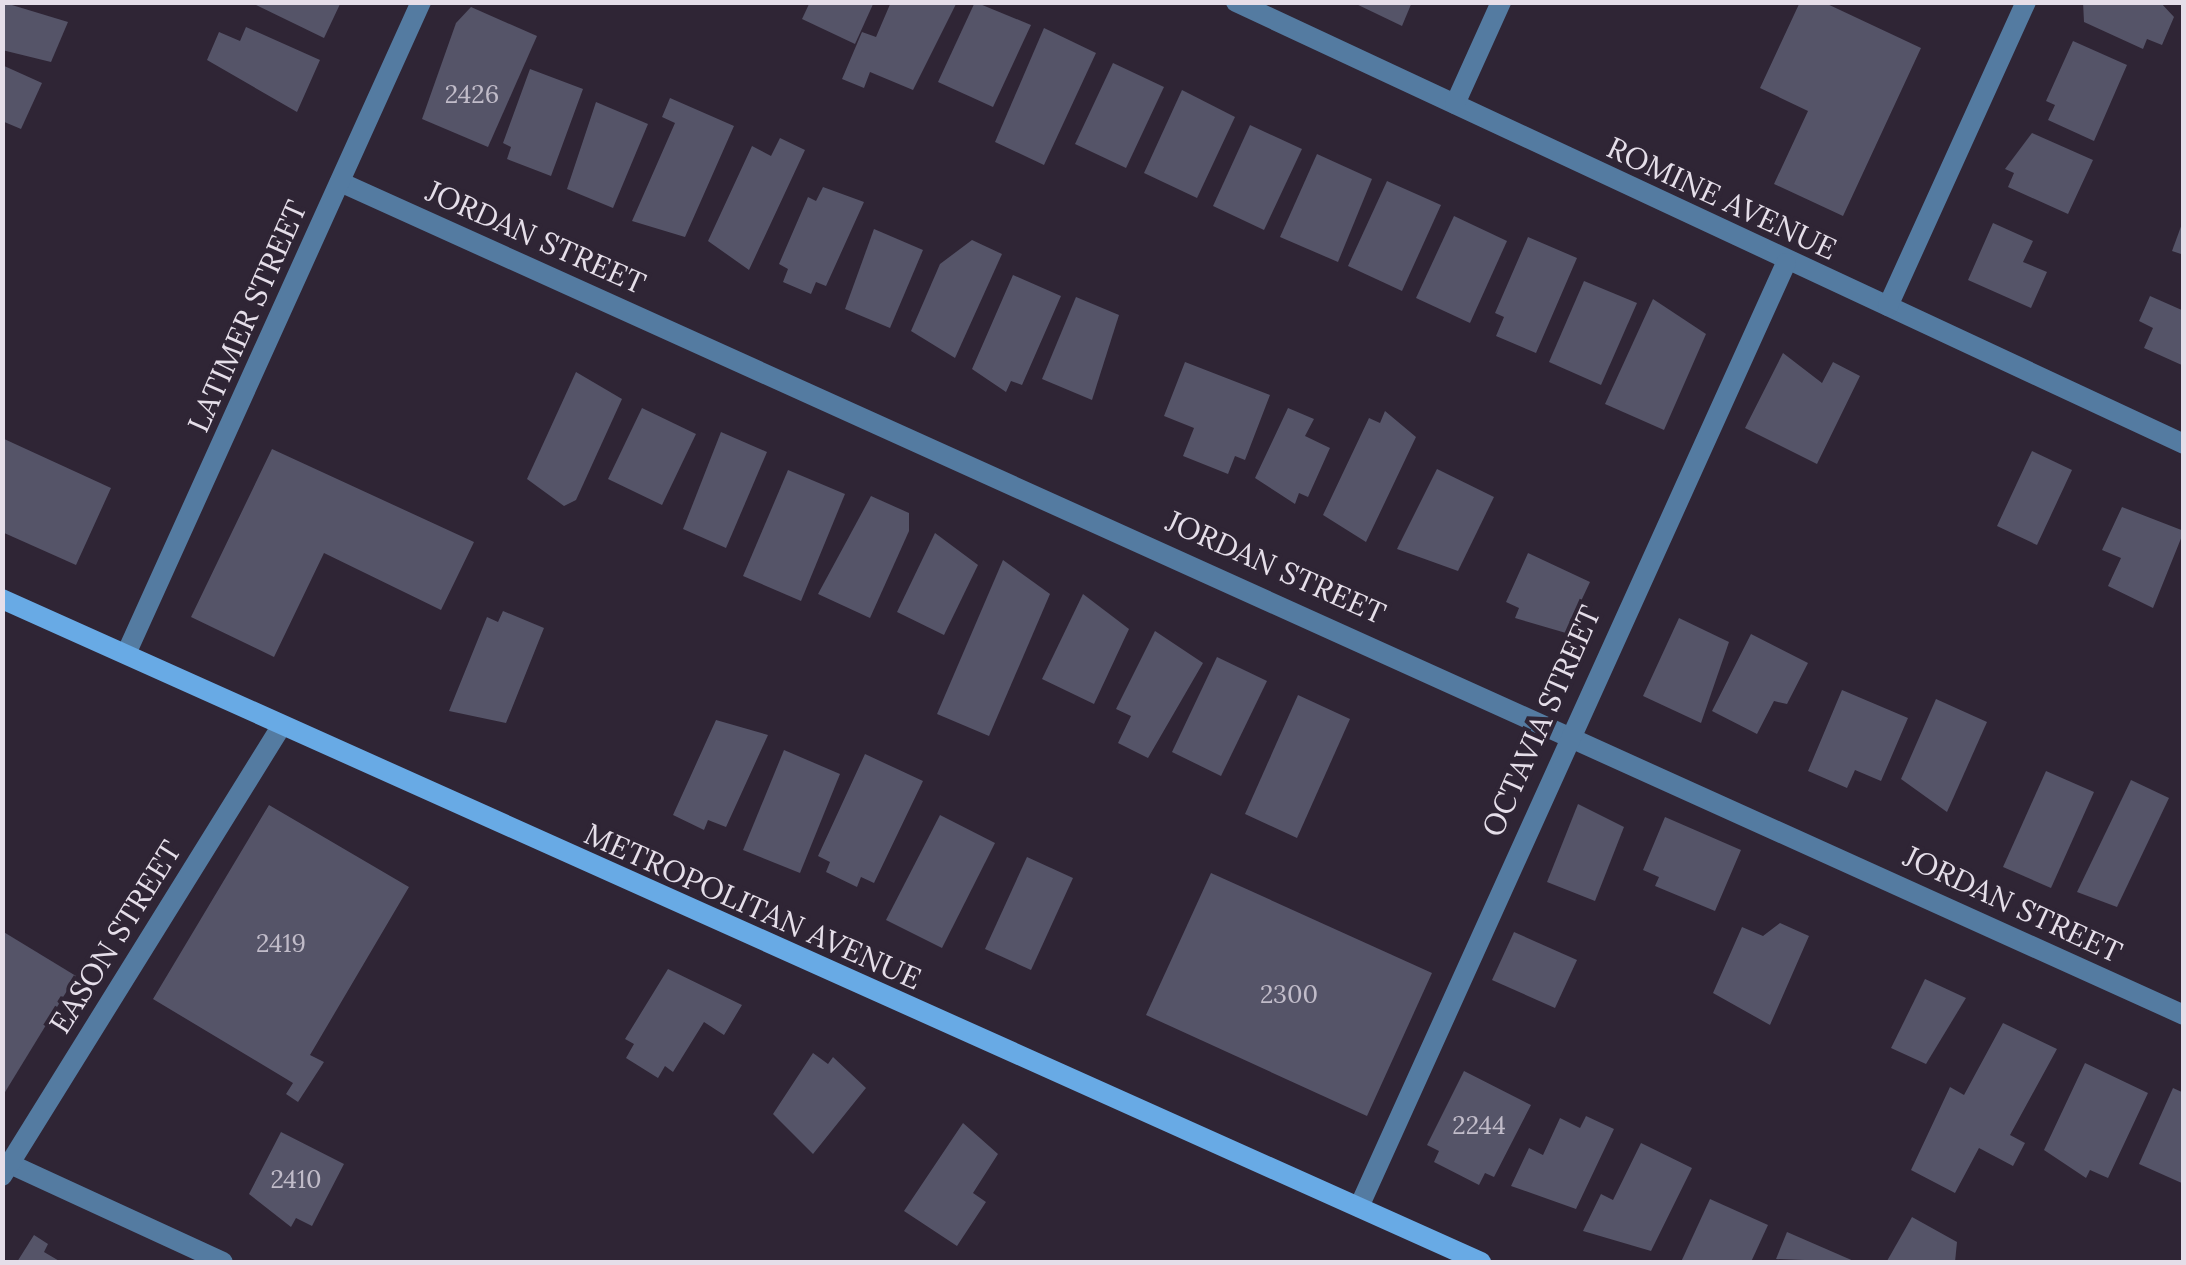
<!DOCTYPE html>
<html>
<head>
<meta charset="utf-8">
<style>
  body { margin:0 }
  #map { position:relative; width:2186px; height:1265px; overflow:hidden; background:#2f2535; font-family:Lora,serif }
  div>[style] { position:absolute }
  .building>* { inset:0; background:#555468 }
  .street>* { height:20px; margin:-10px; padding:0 10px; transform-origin:10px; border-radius:10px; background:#547ba1 }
  .secondary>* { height:20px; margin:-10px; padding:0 10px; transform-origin:10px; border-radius:10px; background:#68aae5 }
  span { translate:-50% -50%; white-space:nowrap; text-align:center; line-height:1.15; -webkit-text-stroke:8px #2f2535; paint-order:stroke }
  .number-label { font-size:25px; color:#c1bcc9 }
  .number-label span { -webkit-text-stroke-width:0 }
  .street-label { font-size:30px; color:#e5dee9 }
  .frame { position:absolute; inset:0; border:5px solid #e5dee9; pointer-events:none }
</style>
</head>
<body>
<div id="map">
  <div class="building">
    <i style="clip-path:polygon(2px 2px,68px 22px,51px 62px,2px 50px)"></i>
    <i style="clip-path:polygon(250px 2px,341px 2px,324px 38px)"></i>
    <i style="clip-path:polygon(810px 2px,874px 2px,855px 44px,802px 19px)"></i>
    <i style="clip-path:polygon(891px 2px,957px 2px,913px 90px,870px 72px,864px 88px,842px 79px,862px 32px,876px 37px)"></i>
    <i style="clip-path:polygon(975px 2px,1031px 25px,993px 107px,938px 82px)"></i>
    <i style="clip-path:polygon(1352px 2px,1412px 2px,1402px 26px)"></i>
    <i style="clip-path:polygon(1800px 2px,1823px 2px,1921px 48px,1843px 216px,1774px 184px,1808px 111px,1760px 88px)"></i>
    <i style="clip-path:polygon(2083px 2px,2160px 2px,2174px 17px,2162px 45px,2147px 39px,2143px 49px,2084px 22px)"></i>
    <i style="clip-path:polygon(471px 7px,537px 36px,488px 147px,422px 119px,456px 23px)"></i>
    <i style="clip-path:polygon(246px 27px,320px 60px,297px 112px,207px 60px,219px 32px,240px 41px)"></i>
    <i style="clip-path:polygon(1044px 28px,1096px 53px,1044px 165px,995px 142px)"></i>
    <i style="clip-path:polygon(2073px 41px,2127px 65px,2094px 141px,2048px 120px,2055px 105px,2046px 101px)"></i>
    <i style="clip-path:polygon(1113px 63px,1164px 87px,1126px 168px,1075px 144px)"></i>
    <i style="clip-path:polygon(2px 65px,42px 83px,21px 129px,2px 121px)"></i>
    <i style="clip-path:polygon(530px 69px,583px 89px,551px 176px,507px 159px,511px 147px,503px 143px)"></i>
    <i style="clip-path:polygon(1182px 90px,1235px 117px,1197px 198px,1144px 173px)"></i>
    <i style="clip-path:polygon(670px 98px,734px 126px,685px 237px,632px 221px,675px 123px,662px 117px)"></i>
    <i style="clip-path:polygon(596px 102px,648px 124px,613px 208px,567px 189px)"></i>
    <i style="clip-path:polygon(1250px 125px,1302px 149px,1264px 230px,1213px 206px)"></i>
    <i style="clip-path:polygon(2032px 133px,2093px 160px,2068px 214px,2008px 187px,2014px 173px,2005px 169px)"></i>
    <i style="clip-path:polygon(780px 138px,805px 150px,749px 270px,708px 241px,752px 146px,771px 156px)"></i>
    <i style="clip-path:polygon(1317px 154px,1372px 179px,1338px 262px,1280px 237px)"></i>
    <i style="clip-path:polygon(1387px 181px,1441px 205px,1402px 291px,1348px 266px)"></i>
    <i style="clip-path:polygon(823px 187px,864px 202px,826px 286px,816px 282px,811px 294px,783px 282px,788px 269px,779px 264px,808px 197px,816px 201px)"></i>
    <i style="clip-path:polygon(1454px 216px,1507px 241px,1470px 323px,1416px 298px)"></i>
    <i style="clip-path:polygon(2183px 221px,2184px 221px,2184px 255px,2172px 251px)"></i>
    <i style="clip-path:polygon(1993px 223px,2033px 241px,2023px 262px,2047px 272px,2031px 308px,1968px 280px)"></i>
    <i style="clip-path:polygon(874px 229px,923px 250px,890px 328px,845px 309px)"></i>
    <i style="clip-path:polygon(1528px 237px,1577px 258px,1536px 353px,1496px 336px,1504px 317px,1495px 313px)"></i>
    <i style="clip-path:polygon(972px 240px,1002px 254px,955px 358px,911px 331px,940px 264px)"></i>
    <i style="clip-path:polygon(1013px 275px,1061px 296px,1022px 385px,1011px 381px,1006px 392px,972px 369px)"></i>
    <i style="clip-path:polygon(1584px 281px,1637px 303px,1601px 385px,1549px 362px)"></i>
    <i style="clip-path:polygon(2150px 296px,2184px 311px,2184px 366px,2144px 348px,2153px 328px,2139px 321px)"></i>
    <i style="clip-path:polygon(1076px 297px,1119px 315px,1092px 400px,1042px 379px)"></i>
    <i style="clip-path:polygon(1653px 299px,1706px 334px,1664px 430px,1605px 404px)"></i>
    <i style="clip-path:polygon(1783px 353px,1822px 383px,1833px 362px,1860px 376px,1817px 464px,1745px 428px)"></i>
    <i style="clip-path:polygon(1185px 362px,1270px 395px,1245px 460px,1235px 456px,1228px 474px,1183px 456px,1194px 428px,1164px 416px)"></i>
    <i style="clip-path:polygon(576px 372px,622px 399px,576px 500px,564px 506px,527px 479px)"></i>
    <i style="clip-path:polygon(642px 408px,696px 434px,662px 505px,608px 479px)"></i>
    <i style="clip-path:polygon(1288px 408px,1314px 419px,1305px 436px,1330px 448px,1308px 497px,1299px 493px,1295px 504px,1255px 478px)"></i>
    <i style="clip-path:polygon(1385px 411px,1416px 437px,1366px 542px,1323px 515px,1369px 418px,1380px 423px)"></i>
    <i style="clip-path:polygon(721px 432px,767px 452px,726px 548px,683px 529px)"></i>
    <i style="clip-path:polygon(2px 438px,111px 488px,76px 565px,2px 532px)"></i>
    <i style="clip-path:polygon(272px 449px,474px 542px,441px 610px,324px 553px,274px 657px,191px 617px)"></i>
    <i style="clip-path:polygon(2032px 451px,2072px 470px,2037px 545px,1997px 526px)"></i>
    <i style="clip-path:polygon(1437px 469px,1494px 497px,1458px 571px,1397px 549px)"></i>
    <i style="clip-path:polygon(788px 470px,845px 494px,801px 601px,743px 576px)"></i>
    <i style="clip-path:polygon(871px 496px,909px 513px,909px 531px,870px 618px,818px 594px)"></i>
    <i style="clip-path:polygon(2122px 507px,2184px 531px,2153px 608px,2108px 586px,2121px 558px,2102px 550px)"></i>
    <i style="clip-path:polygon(935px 533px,978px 565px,944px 635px,897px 612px)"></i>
    <i style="clip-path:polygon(1528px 553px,1590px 582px,1566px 633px,1515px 618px,1519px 608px,1506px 602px)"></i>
    <i style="clip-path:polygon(1003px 560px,1050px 594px,989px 736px,937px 714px)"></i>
    <i style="clip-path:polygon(1083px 594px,1129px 629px,1094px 704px,1042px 679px)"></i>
    <i style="clip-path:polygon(503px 611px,544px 628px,506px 723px,449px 711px,487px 617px,498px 622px)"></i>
    <i style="clip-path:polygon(1679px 618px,1729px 642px,1701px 723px,1643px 696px)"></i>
    <i style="clip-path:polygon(1155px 631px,1203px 663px,1148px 758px,1118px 743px,1131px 716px,1116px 709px)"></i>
    <i style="clip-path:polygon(1751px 634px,1808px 663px,1787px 704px,1774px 701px,1757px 734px,1712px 711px)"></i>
    <i style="clip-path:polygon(1217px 657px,1267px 681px,1221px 776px,1172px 752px)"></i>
    <i style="clip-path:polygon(1842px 690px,1908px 718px,1881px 781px,1855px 770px,1847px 788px,1808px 771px)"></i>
    <i style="clip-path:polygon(1298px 695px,1350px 719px,1297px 838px,1245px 814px)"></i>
    <i style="clip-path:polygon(1936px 699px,1987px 722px,1947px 812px,1901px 779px)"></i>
    <i style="clip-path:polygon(716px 720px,768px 735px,726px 827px,708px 820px,704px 830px,673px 815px)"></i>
    <i style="clip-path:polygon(784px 750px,840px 774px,800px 873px,743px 850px)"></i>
    <i style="clip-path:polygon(865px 754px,923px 781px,874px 883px,861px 877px,857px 887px,826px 872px,830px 862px,818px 856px)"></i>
    <i style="clip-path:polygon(2046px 771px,2094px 792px,2051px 888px,2003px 867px)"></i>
    <i style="clip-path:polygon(2131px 780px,2169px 798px,2117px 907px,2077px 892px)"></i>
    <i style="clip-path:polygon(1578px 804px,1624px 827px,1595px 901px,1547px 882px)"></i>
    <i style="clip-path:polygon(269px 805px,409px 887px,310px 1055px,324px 1062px,298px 1102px,286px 1094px,293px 1083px,153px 999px)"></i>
    <i style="clip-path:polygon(940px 815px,995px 843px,942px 948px,886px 920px)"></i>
    <i style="clip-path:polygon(1665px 817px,1741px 850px,1715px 911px,1655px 886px,1659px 877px,1643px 870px)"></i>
    <i style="clip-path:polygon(1027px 857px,1073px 878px,1031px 970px,985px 949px)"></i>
    <i style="clip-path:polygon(1211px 873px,1432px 973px,1367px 1116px,1146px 1015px)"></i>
    <i style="clip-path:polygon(1780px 923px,1809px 936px,1770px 1025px,1713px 993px,1742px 927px,1763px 936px)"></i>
    <i style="clip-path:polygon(2px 931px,76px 976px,2px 1097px)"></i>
    <i style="clip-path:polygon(1514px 932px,1577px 960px,1555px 1008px,1492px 980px)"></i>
    <i style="clip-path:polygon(668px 969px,742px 1005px,724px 1035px,704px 1022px,673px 1072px,665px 1066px,658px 1078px,626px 1058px,634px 1044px,625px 1039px)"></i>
    <i style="clip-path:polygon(1925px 979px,1966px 998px,1926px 1064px,1891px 1048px)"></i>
    <i style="clip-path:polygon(2003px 1023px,2057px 1049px,2010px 1135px,2025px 1143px,2013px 1166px,1979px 1148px,1955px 1193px,1911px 1170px,1950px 1087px,1964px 1095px)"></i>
    <i style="clip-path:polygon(813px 1053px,828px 1064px,833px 1057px,866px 1088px,813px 1154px,773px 1114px)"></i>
    <i style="clip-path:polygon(2085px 1063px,2148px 1093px,2108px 1178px,2090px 1170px,2086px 1178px,2044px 1150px)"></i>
    <i style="clip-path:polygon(1464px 1071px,1531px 1105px,1494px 1177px,1485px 1173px,1479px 1185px,1434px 1162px,1439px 1151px,1427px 1145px)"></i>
    <i style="clip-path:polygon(2173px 1088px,2184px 1093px,2184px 1184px,2139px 1164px)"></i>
    <i style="clip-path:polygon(1586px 1116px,1614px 1129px,1576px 1209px,1511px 1186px,1529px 1148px,1543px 1155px,1560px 1118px,1580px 1128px)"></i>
    <i style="clip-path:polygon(963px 1123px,998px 1154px,973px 1193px,986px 1202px,957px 1246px,904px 1211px)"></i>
    <i style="clip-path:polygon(281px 1132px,344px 1164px,312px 1226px,296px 1218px,291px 1227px,249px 1194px)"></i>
    <i style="clip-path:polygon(1641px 1143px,1692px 1168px,1651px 1251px,1583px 1231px,1601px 1194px,1613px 1200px)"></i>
    <i style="clip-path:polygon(1710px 1199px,1768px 1225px,1751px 1262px,1681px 1262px)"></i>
    <i style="clip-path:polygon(1912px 1217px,1957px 1242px,1955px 1262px,1887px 1261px)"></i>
    <i style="clip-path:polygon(1787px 1232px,1856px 1262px,1776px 1259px)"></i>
    <i style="clip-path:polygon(34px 1235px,48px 1244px,44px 1252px,61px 1262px,17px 1262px)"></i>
  </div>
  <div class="street">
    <i style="left:1236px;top:2px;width:1046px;rotate:25deg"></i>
    <i style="left:1455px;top:104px;width:112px;rotate:-65.7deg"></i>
    <i style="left:340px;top:182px;width:2023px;rotate:24.31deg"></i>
    <i style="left:1888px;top:306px;width:334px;rotate:-65.6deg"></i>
    <i style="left:126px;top:654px;width:716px;rotate:-65.66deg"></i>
    <i style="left:10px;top:1164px;width:234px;rotate:24.7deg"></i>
    <i style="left:2px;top:1176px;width:525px;rotate:-58.16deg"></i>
    <i style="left:1359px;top:1207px;width:1036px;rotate:-65.66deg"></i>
  </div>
  <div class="secondary">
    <i style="left:2px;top:599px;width:1621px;rotate:24.15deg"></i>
  </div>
  <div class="number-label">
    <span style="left:472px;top:94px">2426</span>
    <span style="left:281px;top:943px">2419</span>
    <span style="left:1289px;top:994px">2300</span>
    <span style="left:1479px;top:1125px">2244</span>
    <span style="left:296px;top:1179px">2410</span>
  </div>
  <div class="street-label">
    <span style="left:1722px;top:198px;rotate:25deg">ROMINE AVENUE</span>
    <span style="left:536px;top:237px;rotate:24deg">JORDAN STREET</span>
    <span style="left:247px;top:316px;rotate:-66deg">LATIMER STREET</span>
    <span style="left:1276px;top:567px;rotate:24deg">JORDAN STREET</span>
    <span style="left:1541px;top:721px;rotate:-66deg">OCTAVIA STREET</span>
    <span style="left:2013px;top:904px;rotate:25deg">JORDAN STREET</span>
    <span style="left:753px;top:906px;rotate:24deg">METROPOLITAN AVENUE</span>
    <span style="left:115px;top:937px;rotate:-58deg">EASON STREET</span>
  </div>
  <div class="frame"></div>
</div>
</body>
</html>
